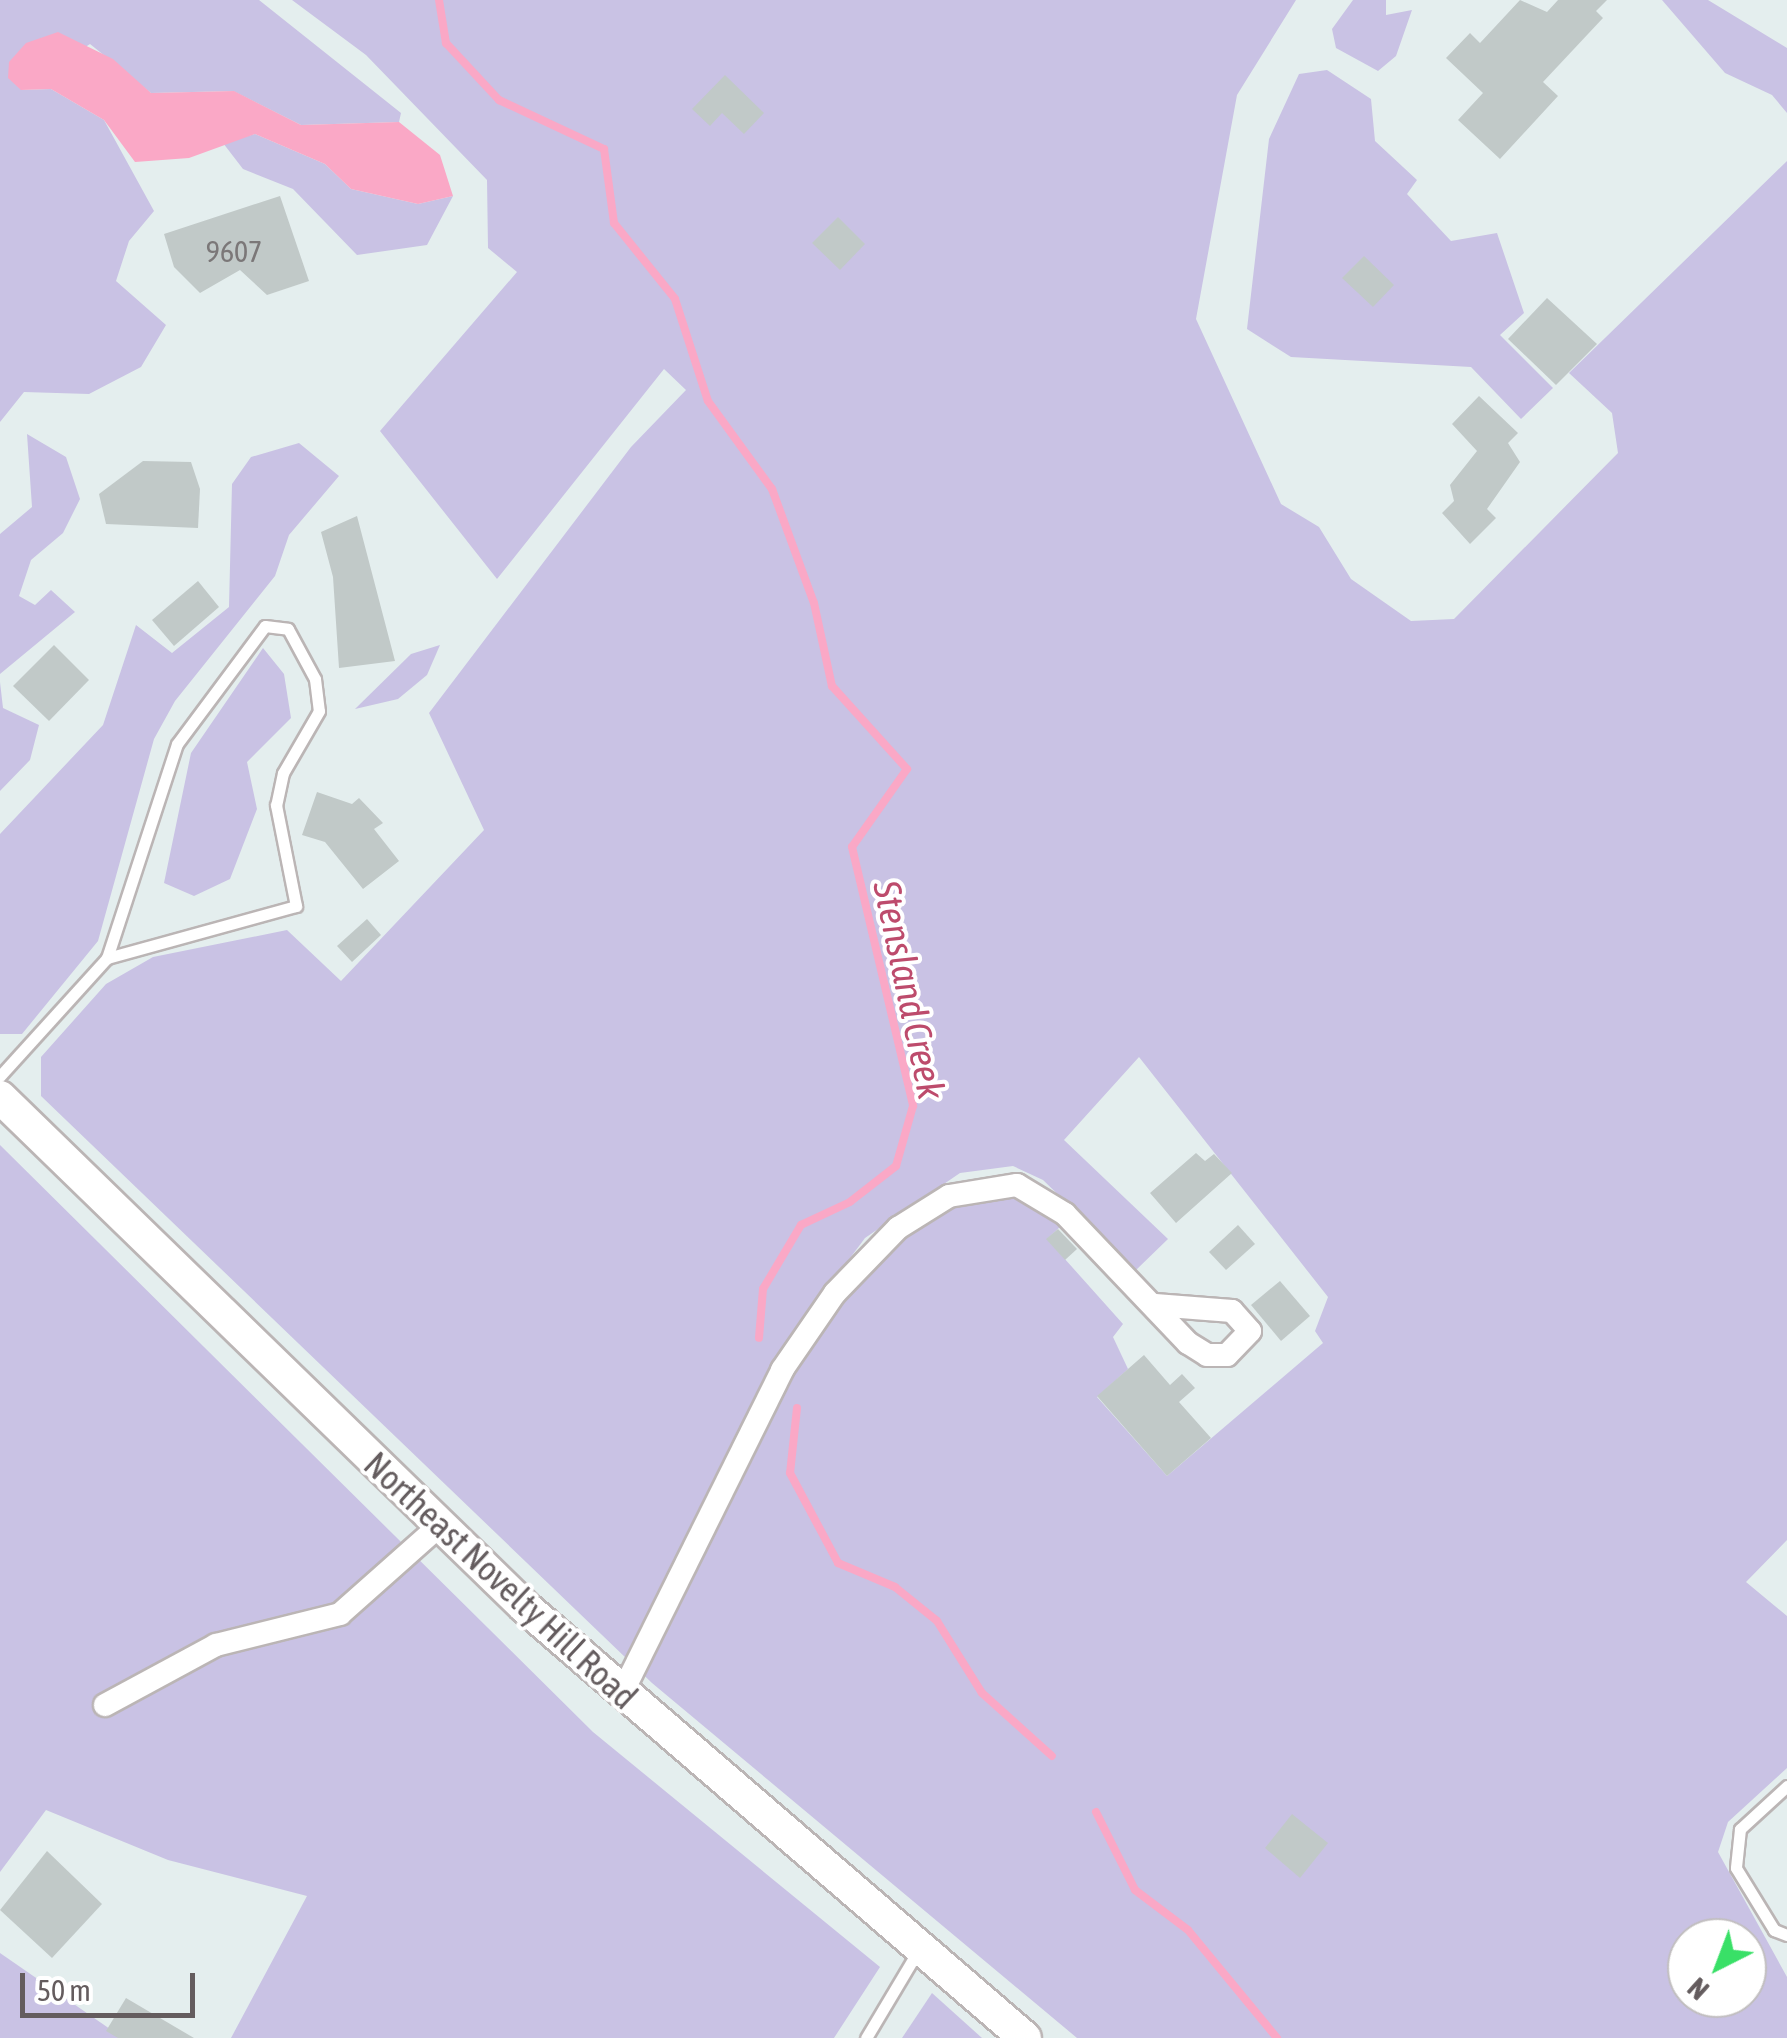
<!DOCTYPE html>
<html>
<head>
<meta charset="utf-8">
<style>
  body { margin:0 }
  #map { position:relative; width:1787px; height:2038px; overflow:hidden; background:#e4eeee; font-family:"Asap Condensed",sans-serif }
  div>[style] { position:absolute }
  .green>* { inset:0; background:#c9c2e4 }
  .water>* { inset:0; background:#faa8c6 }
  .stream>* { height:8px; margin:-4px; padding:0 4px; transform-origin:4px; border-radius:4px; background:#faa8c6 }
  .building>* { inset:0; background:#c1c9c8 }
  .roads { filter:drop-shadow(2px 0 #bbb5b5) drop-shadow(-2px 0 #bbb5b5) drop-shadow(0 2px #bbb5b5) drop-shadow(0 -2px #bbb5b5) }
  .service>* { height:11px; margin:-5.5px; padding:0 5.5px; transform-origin:5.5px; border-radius:5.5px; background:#fff }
  .minor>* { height:22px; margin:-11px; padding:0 11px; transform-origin:11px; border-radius:11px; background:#fff }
  .secondary>* { height:32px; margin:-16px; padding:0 16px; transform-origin:16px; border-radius:16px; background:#fff }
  span { translate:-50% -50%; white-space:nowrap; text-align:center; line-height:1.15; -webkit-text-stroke:8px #fff; paint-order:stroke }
  .number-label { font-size:30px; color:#7b7778 }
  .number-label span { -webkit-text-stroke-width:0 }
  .street-label { font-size:35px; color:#645c5e }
  .water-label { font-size:38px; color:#bd4b6c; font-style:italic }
  .north { position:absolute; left:1667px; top:1918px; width:100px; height:100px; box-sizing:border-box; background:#fff; border:2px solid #c1bebf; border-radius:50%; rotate:222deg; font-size:28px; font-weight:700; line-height:40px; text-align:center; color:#645c5e }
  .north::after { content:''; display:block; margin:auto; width:35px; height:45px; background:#39e067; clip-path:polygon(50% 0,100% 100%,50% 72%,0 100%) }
  .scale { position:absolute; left:20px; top:1973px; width:175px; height:45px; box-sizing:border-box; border:5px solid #645c5e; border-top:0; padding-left:12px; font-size:30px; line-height:35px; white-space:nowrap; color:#645c5e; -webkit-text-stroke:8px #fff; paint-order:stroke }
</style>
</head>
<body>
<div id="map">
  <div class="green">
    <i style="clip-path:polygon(0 0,259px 0,401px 113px,399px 122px,301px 125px,233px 91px,151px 93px,90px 44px,21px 90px,51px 89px,104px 120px,154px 211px,129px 241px,116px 281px,166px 325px,141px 367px,89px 394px,24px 392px,0 422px)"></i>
    <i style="clip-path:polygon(evenodd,292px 0,1296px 0,1237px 95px,1196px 319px,1281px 504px,1319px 527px,1351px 579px,1411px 621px,1454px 619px,1618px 453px,1612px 413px,1569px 373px,1787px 161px,1787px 1540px,1746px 1582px,1787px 1616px,1787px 1768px,1728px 1822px,1718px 1852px,1787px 1977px,1787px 2038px,1077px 2038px,652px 1683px,41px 1096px,41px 1057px,106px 984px,153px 957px,287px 930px,341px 981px,484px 830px,429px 713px,631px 447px,686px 390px,664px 369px,497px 579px,380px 431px,517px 272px,488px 248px,487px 180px,366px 55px,292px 0,1139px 1057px,1328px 1297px,1315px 1331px,1323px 1343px,1167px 1476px,1097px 1397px,1128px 1369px,1113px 1337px,1123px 1324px,1047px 1239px,1061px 1226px,1015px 1198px,975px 1195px,922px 1222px,791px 1337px,865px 1238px,960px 1173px,1013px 1166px,1043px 1180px,1136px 1270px,1168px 1239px,1064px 1140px,1139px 1057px,292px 0,1687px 1938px,1747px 1938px,1747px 1998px,1687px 1998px,1687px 1938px)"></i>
    <i style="clip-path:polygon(1353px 0,1386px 0,1386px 15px,1412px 10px,1396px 56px,1378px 71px,1336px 48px,1332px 29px)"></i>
    <i style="clip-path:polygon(1662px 0,1708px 0,1787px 48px,1787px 113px,1772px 95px,1725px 73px)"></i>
    <i style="clip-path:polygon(1327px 70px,1371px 99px,1375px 141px,1417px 180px,1407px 194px,1451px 241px,1497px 233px,1524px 313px,1500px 335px,1553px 388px,1521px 419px,1471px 367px,1291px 357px,1247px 329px,1269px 139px,1299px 74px)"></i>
    <i style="clip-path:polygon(255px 134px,325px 164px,351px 189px,418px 204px,453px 196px,427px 245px,357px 255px,293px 189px,243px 169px,223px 143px)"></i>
    <i style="clip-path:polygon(27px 434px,66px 457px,80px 499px,63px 533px,31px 560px,19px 596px,35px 605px,51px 590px,75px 612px,0 674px,0 534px,32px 507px)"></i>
    <i style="clip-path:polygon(299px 443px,339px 476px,289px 535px,275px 576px,175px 701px,154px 739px,98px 941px,22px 1034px,0 1034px,0 834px,103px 725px,136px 625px,172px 653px,229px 607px,232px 484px,251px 457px)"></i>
    <i style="clip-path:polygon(440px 645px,427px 675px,398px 699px,355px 709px,411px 654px)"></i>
    <i style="clip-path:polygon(263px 648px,284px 674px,291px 718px,247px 762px,257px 809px,230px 879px,194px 896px,164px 883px,191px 753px)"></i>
    <i style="clip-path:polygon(0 682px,3px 708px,39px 725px,30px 760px,0 791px)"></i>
    <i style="clip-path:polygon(0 1145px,593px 1732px,880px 1967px,834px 2038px,231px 2038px,307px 1896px,168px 1860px,46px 1810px,0 1872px)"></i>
    <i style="clip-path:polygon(0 1953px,123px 2038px,0 2038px)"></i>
    <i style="clip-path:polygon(932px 1993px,982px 2038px,902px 2038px)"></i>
  </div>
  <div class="water">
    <i style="clip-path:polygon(58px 32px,113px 59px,151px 93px,234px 91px,301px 125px,399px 122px,440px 155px,453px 196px,418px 204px,351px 189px,325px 164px,255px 134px,189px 158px,135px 162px,104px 120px,51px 89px,21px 90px,8px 78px,9px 62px,26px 43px)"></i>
  </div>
  <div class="stream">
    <i style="left:439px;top:0;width:44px;rotate:80.8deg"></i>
    <i style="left:446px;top:43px;width:78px;rotate:47.1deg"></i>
    <i style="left:499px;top:100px;width:116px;rotate:25deg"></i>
    <i style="left:604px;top:149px;width:75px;rotate:82.3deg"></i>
    <i style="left:614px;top:223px;width:97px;rotate:51.2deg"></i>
    <i style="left:675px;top:299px;width:107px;rotate:72.1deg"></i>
    <i style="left:708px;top:401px;width:109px;rotate:54deg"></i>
    <i style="left:772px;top:489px;width:121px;rotate:69.8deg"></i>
    <i style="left:814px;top:603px;width:85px;rotate:77.8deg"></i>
    <i style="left:832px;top:686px;width:112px;rotate:47.9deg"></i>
    <i style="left:907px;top:769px;width:95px;rotate:125.2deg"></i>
    <i style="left:852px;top:847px;width:266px;rotate:76.7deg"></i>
    <i style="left:913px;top:1106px;width:62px;rotate:105.8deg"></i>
    <i style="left:896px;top:1166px;width:58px;rotate:142deg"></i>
    <i style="left:850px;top:1202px;width:54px;rotate:154.9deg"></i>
    <i style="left:801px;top:1225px;width:74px;rotate:120.7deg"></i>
    <i style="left:763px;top:1289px;width:49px;rotate:94.7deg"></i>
    <i style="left:797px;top:1408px;width:65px;rotate:96.1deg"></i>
    <i style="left:790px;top:1473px;width:102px;rotate:61.9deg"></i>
    <i style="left:838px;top:1563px;width:62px;rotate:22.8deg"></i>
    <i style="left:895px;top:1587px;width:54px;rotate:39deg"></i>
    <i style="left:937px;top:1621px;width:85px;rotate:58deg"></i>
    <i style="left:982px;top:1693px;width:94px;rotate:42deg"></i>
    <i style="left:1096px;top:1812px;width:87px;rotate:63.4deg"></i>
    <i style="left:1135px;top:1890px;width:66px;rotate:37deg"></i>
    <i style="left:1188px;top:1930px;width:140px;rotate:50.5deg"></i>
  </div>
  <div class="building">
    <i style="clip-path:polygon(1520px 0,1547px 12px,1558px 0,1607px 0,1596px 11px,1603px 18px,1543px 82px,1558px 96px,1500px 159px,1458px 120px,1483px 93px,1446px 58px,1470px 33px,1480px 43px)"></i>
    <i style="clip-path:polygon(725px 75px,764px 113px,744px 134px,722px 113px,710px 126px,692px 109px)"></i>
    <i style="clip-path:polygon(280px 196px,309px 281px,267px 295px,240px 270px,200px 293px,174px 267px,164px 234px)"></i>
    <i style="clip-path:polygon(838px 217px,865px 244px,840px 270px,812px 243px)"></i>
    <i style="clip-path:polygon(1364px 256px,1394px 285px,1373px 307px,1342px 278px)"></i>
    <i style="clip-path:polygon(1547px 298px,1597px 344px,1556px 385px,1508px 339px)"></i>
    <i style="clip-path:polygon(1479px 396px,1518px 433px,1508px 443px,1520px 462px,1487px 509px,1496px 518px,1470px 544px,1442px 513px,1454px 501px,1450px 485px,1477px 451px,1452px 424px)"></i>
    <i style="clip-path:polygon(143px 461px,191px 462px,200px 489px,198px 528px,106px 524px,99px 494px)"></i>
    <i style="clip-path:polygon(357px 516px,395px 661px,339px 668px,333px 577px,321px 532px)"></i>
    <i style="clip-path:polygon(198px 581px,219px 607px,174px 646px,152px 620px)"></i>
    <i style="clip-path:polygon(54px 645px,89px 680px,49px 721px,13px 686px)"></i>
    <i style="clip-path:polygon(317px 792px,352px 804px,359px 798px,383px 823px,374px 829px,399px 861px,363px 889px,325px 842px,302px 835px)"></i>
    <i style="clip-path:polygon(367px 919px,381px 935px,352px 962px,337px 946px)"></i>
    <i style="clip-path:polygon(1196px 1153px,1205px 1161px,1214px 1154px,1232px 1173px,1176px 1223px,1150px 1193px)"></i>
    <i style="clip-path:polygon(1238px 1225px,1255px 1244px,1226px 1270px,1209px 1252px)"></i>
    <i style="clip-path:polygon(1058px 1229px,1077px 1249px,1065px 1260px,1046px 1239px)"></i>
    <i style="clip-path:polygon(1280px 1281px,1310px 1316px,1281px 1341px,1251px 1305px)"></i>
    <i style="clip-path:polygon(1144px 1355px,1170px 1385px,1182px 1374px,1195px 1388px,1179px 1402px,1211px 1438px,1167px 1476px,1097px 1396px)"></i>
    <i style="clip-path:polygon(1292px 1814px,1328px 1843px,1300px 1878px,1265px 1848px)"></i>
    <i style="clip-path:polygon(47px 1851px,102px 1904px,52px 1958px,0 1910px)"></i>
    <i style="clip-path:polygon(126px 1998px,194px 2038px,118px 2038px,106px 2031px)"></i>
  </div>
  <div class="roads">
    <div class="service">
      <i style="left:0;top:1076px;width:159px;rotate:-47.8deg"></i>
      <i style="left:107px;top:958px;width:225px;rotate:-71.9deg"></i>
      <i style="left:177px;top:744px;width:147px;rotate:-53.3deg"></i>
      <i style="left:265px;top:626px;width:23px;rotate:7deg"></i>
      <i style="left:288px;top:629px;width:57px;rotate:61.6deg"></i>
      <i style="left:315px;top:679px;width:32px;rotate:83deg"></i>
      <i style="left:319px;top:711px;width:72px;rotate:120.1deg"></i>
      <i style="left:283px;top:773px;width:33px;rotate:102deg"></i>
      <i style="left:276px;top:805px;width:103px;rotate:78.8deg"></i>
      <i style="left:296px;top:906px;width:196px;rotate:164.6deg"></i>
      <i style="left:1787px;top:1786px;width:64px;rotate:137.5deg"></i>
      <i style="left:1740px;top:1829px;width:39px;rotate:96deg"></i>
      <i style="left:1736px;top:1868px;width:73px;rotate:58.5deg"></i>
      <i style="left:1774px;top:1930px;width:14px;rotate:21deg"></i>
      <i style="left:866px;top:2038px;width:104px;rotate:-59.2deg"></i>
    </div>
    <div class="minor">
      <i style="left:621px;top:1695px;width:363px;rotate:-63.6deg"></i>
      <i style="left:782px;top:1370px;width:93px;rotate:-55.5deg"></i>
      <i style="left:835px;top:1293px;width:91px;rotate:-45.9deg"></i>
      <i style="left:898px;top:1228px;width:60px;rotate:-32.1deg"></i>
      <i style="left:949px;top:1196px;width:69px;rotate:-9.2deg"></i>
      <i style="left:1017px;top:1185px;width:56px;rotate:31.1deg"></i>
      <i style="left:1065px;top:1214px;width:178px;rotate:46.4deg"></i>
      <i style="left:1188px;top:1343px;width:22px;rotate:32deg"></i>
      <i style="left:1207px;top:1355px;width:20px"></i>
      <i style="left:1227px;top:1355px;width:33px;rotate:-46deg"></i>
      <i style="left:1250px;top:1331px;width:27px;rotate:-132deg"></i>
      <i style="left:1232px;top:1311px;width:77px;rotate:-175.5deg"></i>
      <i style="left:105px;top:1705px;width:126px;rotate:-28.4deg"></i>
      <i style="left:216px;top:1645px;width:128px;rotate:-14deg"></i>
      <i style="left:340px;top:1614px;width:132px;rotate:-41.6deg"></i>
    </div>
    <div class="secondary">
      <i style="left:0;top:1097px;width:732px;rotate:44.17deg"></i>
      <i style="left:525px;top:1607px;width:660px;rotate:40.76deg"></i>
    </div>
  </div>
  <div class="number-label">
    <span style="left:234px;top:251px">9607</span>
  </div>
  <div class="street-label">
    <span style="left:501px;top:1580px;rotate:43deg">Northeast Novelty Hill Road</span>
  </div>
  <div class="water-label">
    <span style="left:909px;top:990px;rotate:78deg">Stensland Creek</span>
  </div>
  <div class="north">N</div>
  <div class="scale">50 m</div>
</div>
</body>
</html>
